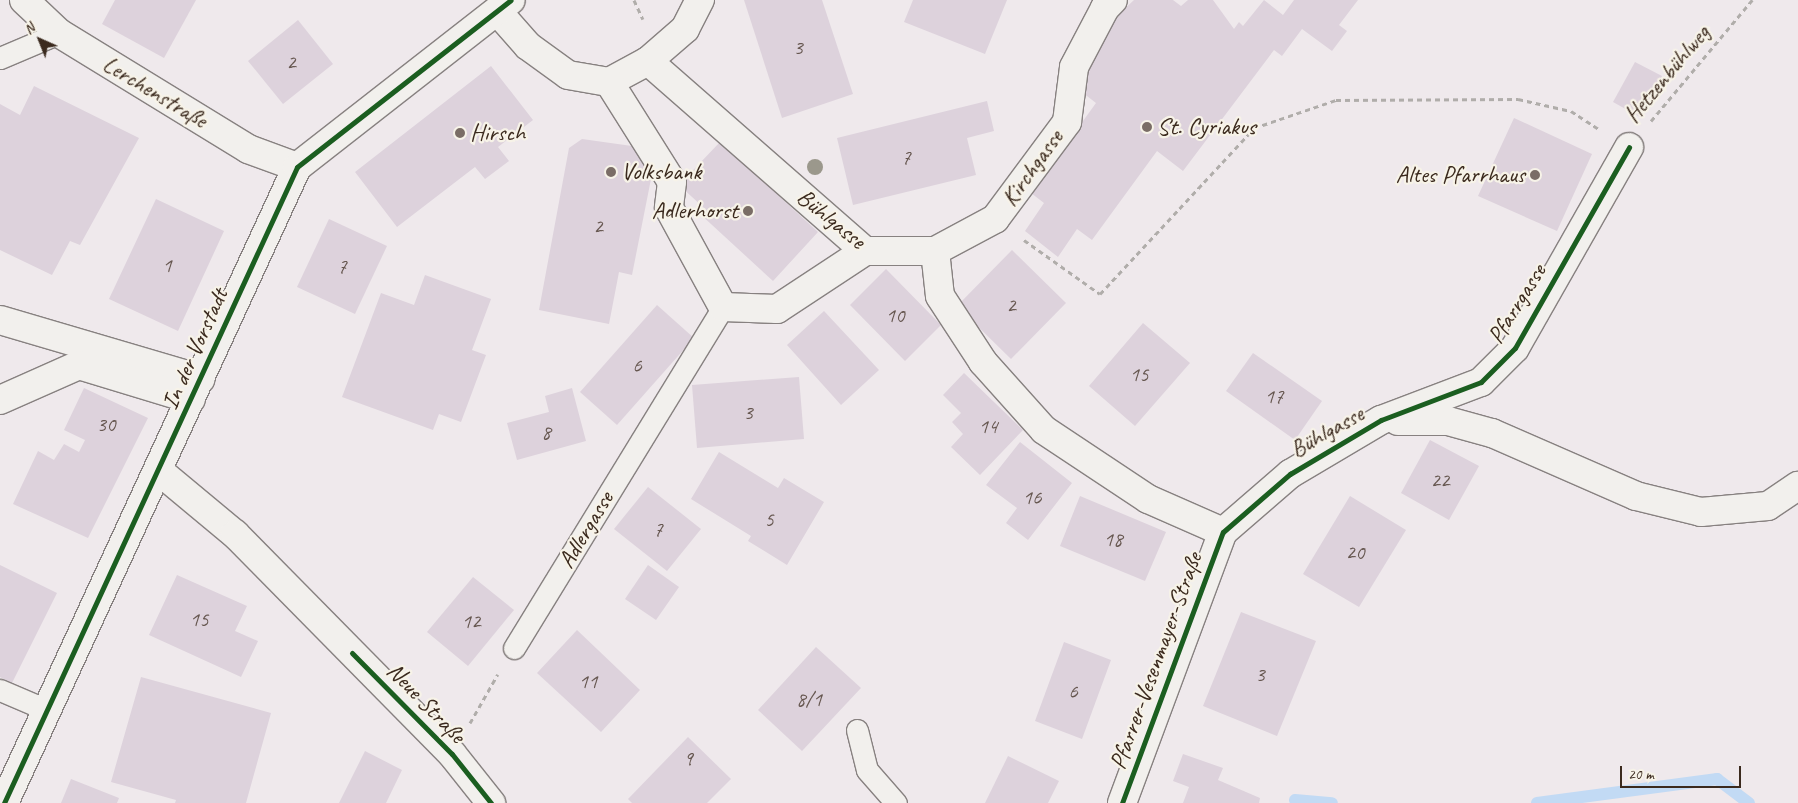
<!DOCTYPE html>
<html>
<head>
<meta charset="utf-8">
<style>
  body { margin:0 }
  #map { position:relative; width:1798px; height:803px; overflow:hidden; background:#efe9ec; font-family:Caveat,sans-serif }
  div>[style] { position:absolute }
  .stream>* { height:12px; margin:-6px; padding:0 6px; transform-origin:6px; border-radius:6px; background:#c2daf4 }
  .building>* { inset:0; background:#ddd2dc }
  .path>* { height:3px; margin-top:-1.5px; transform-origin:0; background:repeating-linear-gradient(90deg,#b0adaa 0 5px,transparent 0 9px) }
  .roads { filter:drop-shadow(1px 0 #878180) drop-shadow(-1px 0 #878180) drop-shadow(0 1px #878180) drop-shadow(0 -1px #878180) }
  .lane>* { height:21px; margin:-10.5px; padding:0 10.5px; transform-origin:10.5px; border-radius:10.5px; background:#f2f0ed }
  .street>* { height:28px; margin:-14px; padding:0 14px; transform-origin:14px; border-radius:14px; background:#f2f0ed }
  .secondary>* { height:28px; margin:-14px; padding:0 14px; transform-origin:14px; border-radius:14px; background:#f2f0ed }
  .cycleway>* { height:5px; margin:-2.5px; padding:0 2.5px; transform-origin:2.5px; border-radius:2.5px; background:#1b5e20 }
  .trees>* { width:16px; height:16px; margin:-8px; border-radius:50%; background:#9b988c }
  .dots>* { width:14px; height:14px; translate:-50% -50%; box-sizing:border-box; border:2px solid #f7f3e8; border-radius:50% }
  span { translate:-50% -50%; white-space:nowrap; text-align:center; line-height:1.15; -webkit-text-stroke:4.5px #f7f3e8; paint-order:stroke }
  .number-label { font-size:21px; color:#665750 }
  .number-label span { -webkit-text-stroke-width:0 }
  .street-label { font-size:24px; color:#3b2a1e }
  .poi-label { font-size:24px; color:#3b2a1e }
  .left { translate:0 -50%; text-align:left }
  .right { translate:-100% -50%; text-align:right }
  .north { position:absolute; left:15px; top:15px; width:50px; height:50px; -webkit-text-stroke:4px #f7f3e8; paint-order:stroke; rotate:316deg; font-size:14px; font-weight:700; line-height:20px; text-align:center; color:#3b2a1e }
  .north::after { content:''; display:block; margin:auto; width:18px; height:22px; background:#3b2a1e; clip-path:polygon(50% 0,100% 100%,50% 72%,0 100%) }
  .scale { position:absolute; left:1620px; top:766px; width:121px; height:22px; box-sizing:border-box; border:2px solid #3b2a1e; border-top:0; padding-left:6px; font-size:15px; line-height:18px; white-space:nowrap; color:#3b2a1e; -webkit-text-stroke:4px #f7f3e8; paint-order:stroke }
</style>
</head>
<body>
<div id="map">
  <div class="stream">
    <i style="left:1295px;top:800px;width:37px;rotate:5deg"></i>
    <i style="left:1537px;top:803px;width:182px;rotate:-7.6deg"></i>
    <i style="left:1717px;top:779px;width:40px;rotate:37deg"></i>
  </div>
  <div class="building">
    <i style="clip-path:polygon(115px 0,196px 0,164px 58px,102px 24px)"></i>
    <i style="clip-path:polygon(744px 0,822px 0,853px 94px,782px 118px)"></i>
    <i style="clip-path:polygon(913px 0,1007px 0,985px 54px,904px 22px)"></i>
    <i style="clip-path:polygon(1134px 0,1173px 0,1181px 6px,1188px 0,1213px 0,1234px 29px,1239px 22px,1243px 26px,1264px 0,1283px 15px,1294px 0,1358px 0,1339px 25px,1347px 31px,1332px 51px,1302px 29px,1282px 56px,1274px 50px,1183px 171px,1157px 151px,1092px 240px,1077px 229px,1058px 257px,1025px 231px,1044px 203px,1031px 193px,1096px 103px,1078px 89px,1116px 17px)"></i>
    <i style="clip-path:polygon(298px 20px,333px 64px,283px 104px,248px 61px)"></i>
    <i style="clip-path:polygon(1635px 62px,1662px 76px,1640px 117px,1613px 102px)"></i>
    <i style="clip-path:polygon(491px 66px,533px 120px,498px 147px,509px 161px,485px 179px,475px 167px,397px 227px,355px 172px)"></i>
    <i style="clip-path:polygon(34px 86px,139px 138px,80px 245px,70px 241px,52px 275px,0 250px,0 104px,20px 115px)"></i>
    <i style="clip-path:polygon(987px 101px,994px 131px,967px 138px,976px 175px,853px 205px,837px 138px)"></i>
    <i style="clip-path:polygon(1514px 118px,1592px 154px,1557px 231px,1478px 196px)"></i>
    <i style="clip-path:polygon(582px 139px,639px 147px,651px 179px,632px 275px,619px 272px,609px 324px,539px 310px,569px 148px)"></i>
    <i style="clip-path:polygon(720px 142px,818px 232px,773px 281px,699px 213px,704px 208px,679px 185px)"></i>
    <i style="clip-path:polygon(156px 199px,224px 231px,178px 331px,109px 299px)"></i>
    <i style="clip-path:polygon(329px 219px,387px 246px,355px 314px,297px 287px)"></i>
    <i style="clip-path:polygon(1012px 250px,1066px 303px,1011px 359px,957px 306px)"></i>
    <i style="clip-path:polygon(886px 269px,941px 325px,905px 361px,850px 305px)"></i>
    <i style="clip-path:polygon(425px 275px,491px 299px,472px 350px,486px 355px,461px 422px,439px 414px,433px 430px,342px 397px,381px 293px,414px 305px)"></i>
    <i style="clip-path:polygon(657px 305px,694px 338px,617px 425px,580px 392px)"></i>
    <i style="clip-path:polygon(824px 311px,879px 370px,841px 405px,787px 345px)"></i>
    <i style="clip-path:polygon(1143px 323px,1190px 363px,1135px 426px,1089px 386px)"></i>
    <i style="clip-path:polygon(1253px 353px,1322px 401px,1295px 440px,1226px 391px)"></i>
    <i style="clip-path:polygon(964px 373px,1023px 430px,980px 475px,951px 447px,963px 434px,952px 422px,961px 413px,943px 395px)"></i>
    <i style="clip-path:polygon(799px 377px,804px 439px,697px 448px,692px 385px)"></i>
    <i style="clip-path:polygon(84px 388px,148px 418px,88px 538px,13px 504px,38px 451px,54px 460px,64px 444px,79px 452px,85px 440px,64px 430px)"></i>
    <i style="clip-path:polygon(572px 388px,586px 441px,517px 460px,507px 423px,549px 412px,545px 396px)"></i>
    <i style="clip-path:polygon(1430px 440px,1479px 466px,1449px 520px,1401px 493px)"></i>
    <i style="clip-path:polygon(1020px 442px,1072px 483px,1028px 540px,1006px 523px,1017px 508px,986px 485px)"></i>
    <i style="clip-path:polygon(719px 452px,778px 488px,784px 478px,824px 502px,787px 565px,748px 541px,751px 536px,691px 499px)"></i>
    <i style="clip-path:polygon(648px 487px,701px 529px,667px 571px,614px 529px)"></i>
    <i style="clip-path:polygon(1080px 496px,1166px 532px,1145px 581px,1060px 546px)"></i>
    <i style="clip-path:polygon(1350px 496px,1406px 530px,1359px 607px,1303px 574px)"></i>
    <i style="clip-path:polygon(0 565px,57px 593px,12px 683px,0 677px)"></i>
    <i style="clip-path:polygon(648px 565px,679px 587px,656px 620px,625px 599px)"></i>
    <i style="clip-path:polygon(177px 575px,247px 606px,235px 631px,258px 641px,241px 677px,149px 635px)"></i>
    <i style="clip-path:polygon(473px 577px,514px 610px,468px 666px,427px 632px)"></i>
    <i style="clip-path:polygon(1241px 612px,1316px 641px,1277px 736px,1203px 706px)"></i>
    <i style="clip-path:polygon(577px 630px,640px 690px,601px 732px,537px 673px)"></i>
    <i style="clip-path:polygon(1064px 642px,1111px 660px,1082px 739px,1035px 721px)"></i>
    <i style="clip-path:polygon(816px 647px,861px 688px,802px 751px,758px 710px)"></i>
    <i style="clip-path:polygon(141px 677px,271px 713px,246px 803px,175px 803px,176px 800px,111px 782px)"></i>
    <i style="clip-path:polygon(688px 737px,731px 779px,707px 803px,632px 803px,628px 799px)"></i>
    <i style="clip-path:polygon(365px 751px,402px 770px,386px 803px,339px 803px)"></i>
    <i style="clip-path:polygon(1183px 754px,1223px 768px,1218px 780px,1260px 798px,1259px 803px,1183px 803px,1189px 787px,1173px 781px)"></i>
    <i style="clip-path:polygon(1008px 756px,1059px 781px,1048px 803px,985px 803px)"></i>
    <i style="clip-path:polygon(71px 779px,119px 798px,117px 803px,61px 803px)"></i>
  </div>
  <div class="path">
    <i style="left:634px;top:0;width:21px;rotate:65deg"></i>
    <i style="left:1651px;top:121px;width:158px;rotate:-50.1deg"></i>
    <i style="left:1024px;top:240px;width:93px;rotate:35.4deg"></i>
    <i style="left:1100px;top:294px;width:226px;rotate:-47.1deg"></i>
    <i style="left:1254px;top:128px;width:87px;rotate:-18.9deg"></i>
    <i style="left:1336px;top:100px;width:182px;rotate:-0.3deg"></i>
    <i style="left:1518px;top:99px;width:54px;rotate:12.8deg"></i>
    <i style="left:1571px;top:111px;width:33px;rotate:33deg"></i>
    <i style="left:470px;top:723px;width:56px;rotate:-60.3deg"></i>
  </div>
  <div class="roads">
    <div class="lane">
      <i style="left:0;top:58px;width:64px;rotate:-23deg"></i>
      <i style="left:514px;top:648px;width:400px;rotate:-58.5deg"></i>
      <i style="left:0;top:690px;width:51px;rotate:23.1deg"></i>
      <i style="left:857px;top:730px;width:41px;rotate:76deg"></i>
      <i style="left:867px;top:770px;width:44px;rotate:48.7deg"></i>
    </div>
    <div class="street">
      <i style="left:24px;top:0;width:48px;rotate:43.3deg"></i>
      <i style="left:59px;top:33px;width:222px;rotate:31.5deg"></i>
      <i style="left:248px;top:149px;width:52px;rotate:20.2deg"></i>
      <i style="left:498px;top:12px;width:45px;rotate:48.6deg"></i>
      <i style="left:528px;top:46px;width:49px;rotate:35.9deg"></i>
      <i style="left:568px;top:75px;width:42px;rotate:9.7deg"></i>
      <i style="left:609px;top:82px;width:44px;rotate:-28.3deg"></i>
      <i style="left:648px;top:61px;width:49px;rotate:-40.9deg"></i>
      <i style="left:685px;top:29px;width:33px;rotate:-63deg"></i>
      <i style="left:648px;top:61px;width:288px;rotate:41.2deg"></i>
      <i style="left:865px;top:251px;width:70px"></i>
      <i style="left:935px;top:251px;width:68px;rotate:-28.1deg"></i>
      <i style="left:995px;top:219px;width:121px;rotate:-53.4deg"></i>
      <i style="left:1067px;top:122px;width:55px;rotate:-82.7deg"></i>
      <i style="left:1074px;top:67px;width:67px;rotate:-62.3deg"></i>
      <i style="left:1105px;top:8px;width:11px;rotate:-45deg"></i>
      <i style="left:609px;top:82px;width:118px;rotate:57.8deg"></i>
      <i style="left:672px;top:182px;width:26px;rotate:97deg"></i>
      <i style="left:669px;top:208px;width:113px;rotate:61.4deg"></i>
      <i style="left:723px;top:307px;width:54px;rotate:2.1deg"></i>
      <i style="left:777px;top:309px;width:105px;rotate:-33.4deg"></i>
      <i style="left:935px;top:251px;width:45px;rotate:83.7deg"></i>
      <i style="left:940px;top:296px;width:79px;rotate:56.9deg"></i>
      <i style="left:983px;top:362px;width:91px;rotate:48.1deg"></i>
      <i style="left:1044px;top:430px;width:125px;rotate:33.6deg"></i>
      <i style="left:1148px;top:499px;width:82px;rotate:23.7deg"></i>
      <i style="left:0;top:320px;width:209px;rotate:16.4deg"></i>
      <i style="left:0;top:400px;width:86px;rotate:-23.9deg"></i>
      <i style="left:79px;top:365px;width:117px;rotate:16.9deg"></i>
      <i style="left:1398px;top:421px;width:50px"></i>
      <i style="left:1448px;top:421px;width:46px;rotate:15.3deg"></i>
      <i style="left:1492px;top:433px;width:157px;rotate:23.6deg"></i>
      <i style="left:1636px;top:496px;width:67px;rotate:13.8deg"></i>
      <i style="left:1701px;top:512px;width:67px;rotate:-5.1deg"></i>
      <i style="left:1768px;top:506px;width:36px;rotate:-34deg"></i>
      <i style="left:1122px;top:803px;width:289px;rotate:-69.6deg"></i>
      <i style="left:1223px;top:532px;width:89px;rotate:-40.9deg"></i>
      <i style="left:1290px;top:474px;width:106px;rotate:-30.7deg"></i>
      <i style="left:1381px;top:420px;width:107px;rotate:-20.8deg"></i>
      <i style="left:1481px;top:382px;width:48px;rotate:-45deg"></i>
      <i style="left:1515px;top:348px;width:231px;rotate:-60.4deg"></i>
    </div>
    <div class="secondary">
      <i style="left:159px;top:471px;width:99px;rotate:39.7deg"></i>
      <i style="left:235px;top:534px;width:309px;rotate:45.4deg"></i>
      <i style="left:452px;top:754px;width:63px;rotate:51.5deg"></i>
      <i style="left:4px;top:803px;width:700px;rotate:-65.26deg"></i>
      <i style="left:297px;top:167px;width:271px;rotate:-38deg"></i>
    </div>
  </div>
  <div class="cycleway">
    <i style="left:352px;top:653px;width:142px;rotate:45.3deg"></i>
    <i style="left:452px;top:754px;width:63px;rotate:51.5deg"></i>
    <i style="left:4px;top:803px;width:700px;rotate:-65.26deg"></i>
    <i style="left:297px;top:167px;width:271px;rotate:-38deg"></i>
    <i style="left:1122px;top:803px;width:289px;rotate:-69.6deg"></i>
    <i style="left:1223px;top:532px;width:89px;rotate:-40.9deg"></i>
    <i style="left:1290px;top:474px;width:106px;rotate:-30.7deg"></i>
    <i style="left:1381px;top:420px;width:107px;rotate:-20.8deg"></i>
    <i style="left:1481px;top:382px;width:48px;rotate:-45deg"></i>
    <i style="left:1515px;top:348px;width:231px;rotate:-60.4deg"></i>
  </div>
  <div class="trees">
    <i style="left:815px;top:167px"></i>
  </div>
  <div class="dots">
    <i style="left:1147px;top:127px;background:#7a6d66"></i>
    <i style="left:460px;top:133px;background:#7a6d66"></i>
    <i style="left:611px;top:172px;background:#7a6d66"></i>
    <i style="left:1535px;top:175px;background:#7a6d66"></i>
    <i style="left:748px;top:211px;background:#7a6d66"></i>
  </div>
  <div class="number-label">
    <span style="left:798px;top:47px">3</span>
    <span style="left:291px;top:62px">2</span>
    <span style="left:906px;top:157px">7</span>
    <span style="left:598px;top:226px">2</span>
    <span style="left:167px;top:265px">1</span>
    <span style="left:342px;top:266px">7</span>
    <span style="left:1011px;top:305px">2</span>
    <span style="left:895px;top:315px">10</span>
    <span style="left:637px;top:365px">6</span>
    <span style="left:1139px;top:374px">15</span>
    <span style="left:1274px;top:396px">17</span>
    <span style="left:748px;top:412px">3</span>
    <span style="left:106px;top:424px">30</span>
    <span style="left:988px;top:426px">14</span>
    <span style="left:546px;top:432px">8</span>
    <span style="left:1440px;top:480px">22</span>
    <span style="left:1032px;top:497px">16</span>
    <span style="left:769px;top:519px">5</span>
    <span style="left:658px;top:529px">7</span>
    <span style="left:1113px;top:539px">18</span>
    <span style="left:1355px;top:552px">20</span>
    <span style="left:199px;top:619px">15</span>
    <span style="left:471px;top:621px">12</span>
    <span style="left:1260px;top:674px">3</span>
    <span style="left:588px;top:681px">11</span>
    <span style="left:1073px;top:691px">6</span>
    <span style="left:809px;top:699px">8/1</span>
    <span style="left:688px;top:758px">9</span>
  </div>
  <div class="street-label">
    <span style="left:1667px;top:74px;rotate:-50deg">Hetzenbühlweg</span>
    <span style="left:155px;top:92px;rotate:31deg">Lerchenstraße</span>
    <span style="left:1032px;top:168px;rotate:-54deg">Kirchgasse</span>
    <span style="left:831px;top:219px;rotate:39deg">Bühlgasse</span>
    <span style="left:1517px;top:304px;rotate:-58deg">Pfarrgasse</span>
    <span style="left:195px;top:349px;rotate:-66deg">In der Vorstadt</span>
    <span style="left:1327px;top:432px;rotate:-30deg">Bühlgasse</span>
    <span style="left:586px;top:530px;rotate:-59deg">Adlergasse</span>
    <span style="left:1156px;top:661px;rotate:-70deg">Pfarrer-Vesenmayer-Straße</span>
    <span style="left:426px;top:703px;rotate:46deg">Neue Straße</span>
  </div>
  <div class="poi-label">
    <span class="left" style="left:1157px;top:127px">St. Cyriakus</span>
    <span class="left" style="left:470px;top:133px">Hirsch</span>
    <span class="left" style="left:621px;top:172px">Volksbank</span>
    <span class="right" style="left:1525px;top:175px">Altes Pfarrhaus</span>
    <span class="right" style="left:738px;top:211px">Adlerhorst</span>
  </div>
  <div class="north">N</div>
  <div class="scale">20 m</div>
</div>
</body>
</html>
